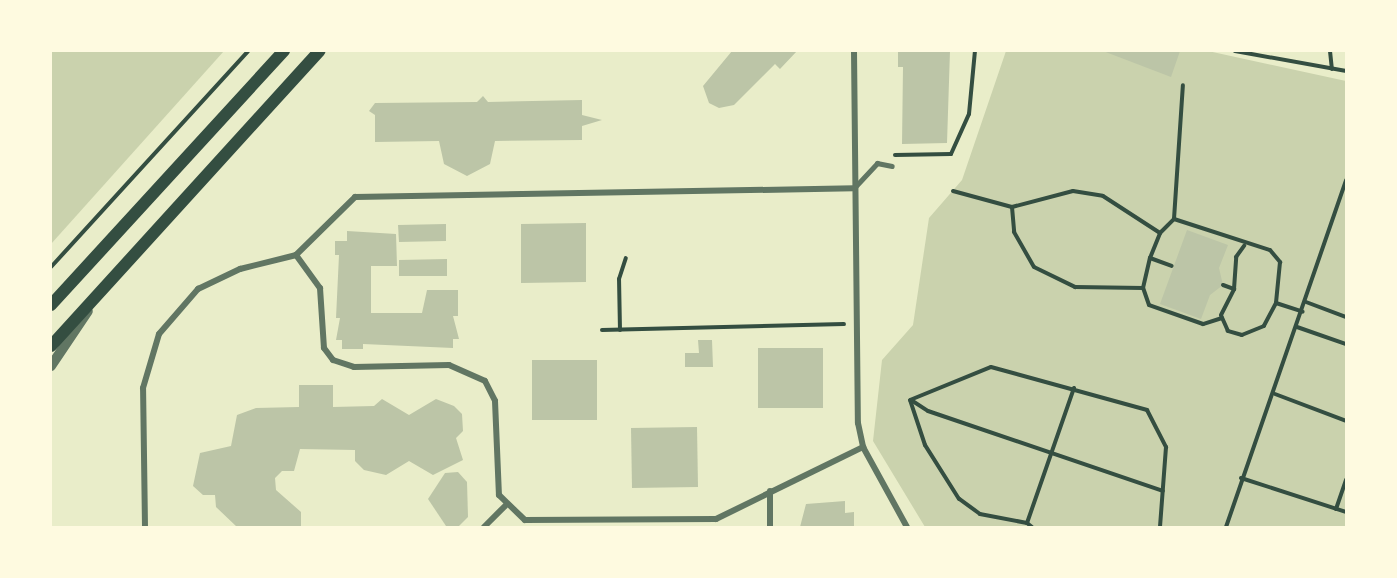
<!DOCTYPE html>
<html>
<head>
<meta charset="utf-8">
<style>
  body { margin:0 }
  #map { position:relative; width:1397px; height:578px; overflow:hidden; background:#e9edc9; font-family:Raleway,sans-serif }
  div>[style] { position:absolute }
  .green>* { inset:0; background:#cad2ad }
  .building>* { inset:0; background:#bcc5a7 }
  .path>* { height:4px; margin:-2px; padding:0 2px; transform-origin:2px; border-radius:2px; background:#344e41 }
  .service>* { height:4.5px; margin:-2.25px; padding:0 2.25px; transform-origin:2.25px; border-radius:2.25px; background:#617663 }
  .minor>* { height:6px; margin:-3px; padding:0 3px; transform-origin:3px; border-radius:3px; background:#617663 }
  .tertiary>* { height:10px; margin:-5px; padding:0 5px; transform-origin:5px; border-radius:5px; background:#617663 }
  .secondary>* { height:12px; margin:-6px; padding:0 6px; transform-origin:6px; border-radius:6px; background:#344e41 }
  span { translate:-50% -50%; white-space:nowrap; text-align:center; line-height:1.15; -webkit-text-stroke:4.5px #fefae0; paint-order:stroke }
  .frame { position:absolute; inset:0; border:52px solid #fefae0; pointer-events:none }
</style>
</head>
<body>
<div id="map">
  <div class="green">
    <i style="clip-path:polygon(51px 51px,224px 51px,51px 244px)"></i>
    <i style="clip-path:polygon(1006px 51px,1208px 51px,1346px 81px,1346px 527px,925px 527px,873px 441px,882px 360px,913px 325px,929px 218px,962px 180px)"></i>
  </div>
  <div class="building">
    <i style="clip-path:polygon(732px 51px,797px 51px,780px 69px,775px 64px,734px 105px,719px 108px,709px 103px,703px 86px)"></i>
    <i style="clip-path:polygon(898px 51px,950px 51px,947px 143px,902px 144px,903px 67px,898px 67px)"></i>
    <i style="clip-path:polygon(1103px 51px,1180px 51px,1171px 77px)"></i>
    <i style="clip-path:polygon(483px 96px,488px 102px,582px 100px,582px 115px,602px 120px,582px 126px,582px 140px,495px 141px,490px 164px,467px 176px,444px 164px,439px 141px,375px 142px,375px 115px,369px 111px,375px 103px,477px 102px)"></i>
    <i style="clip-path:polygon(586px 223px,586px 282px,521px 283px,521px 224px)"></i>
    <i style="clip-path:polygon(446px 224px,446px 241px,399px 242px,398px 225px)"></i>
    <i style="clip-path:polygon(1187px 230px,1228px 245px,1219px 268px,1223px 285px,1210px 295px,1201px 319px,1160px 304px)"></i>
    <i style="clip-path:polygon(347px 231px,396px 234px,397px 266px,371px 266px,371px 313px,422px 313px,427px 290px,458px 290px,458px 316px,453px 316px,459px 339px,453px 339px,453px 348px,363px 344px,363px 349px,342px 349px,342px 340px,336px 340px,340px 318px,336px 318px,339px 255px,335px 255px,335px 241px,347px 241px)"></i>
    <i style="clip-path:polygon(447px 259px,447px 276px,399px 276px,399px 260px)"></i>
    <i style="clip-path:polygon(698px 340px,712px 340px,713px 367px,685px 367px,685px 353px,699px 353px)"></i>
    <i style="clip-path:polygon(758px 348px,823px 348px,823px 408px,758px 408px)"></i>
    <i style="clip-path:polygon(532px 360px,597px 360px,597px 420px,532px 420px)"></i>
    <i style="clip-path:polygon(299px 385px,333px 385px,333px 407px,374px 406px,382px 399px,409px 415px,436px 399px,454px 406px,462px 414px,463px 431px,456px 438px,463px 460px,433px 475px,409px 461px,386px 475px,364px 470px,355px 461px,355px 450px,300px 449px,294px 471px,282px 471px,275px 478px,276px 490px,301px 512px,301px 527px,237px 527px,216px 507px,215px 495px,203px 495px,193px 486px,200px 453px,231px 446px,237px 415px,256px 408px,299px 407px)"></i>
    <i style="clip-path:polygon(697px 427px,698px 487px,632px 488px,631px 428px)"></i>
    <i style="clip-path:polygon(458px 472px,467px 482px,468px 517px,459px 526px,446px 526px,428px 499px,445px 473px)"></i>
    <i style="clip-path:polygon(845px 501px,845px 513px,854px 512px,854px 527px,800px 527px,806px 504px)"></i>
  </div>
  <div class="path">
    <i style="left:1235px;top:51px;width:113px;rotate:10.2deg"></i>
    <i style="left:1330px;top:51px;width:18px;rotate:84deg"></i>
    <i style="left:895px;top:155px;width:56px;rotate:-1deg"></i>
    <i style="left:951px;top:154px;width:44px;rotate:-65.8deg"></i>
    <i style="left:969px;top:114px;width:63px;rotate:-84.6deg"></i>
    <i style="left:953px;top:191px;width:61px;rotate:15.2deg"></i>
    <i style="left:1012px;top:207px;width:63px;rotate:-14.7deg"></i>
    <i style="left:1073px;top:191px;width:30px;rotate:9deg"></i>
    <i style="left:1103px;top:196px;width:68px;rotate:33deg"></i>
    <i style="left:1012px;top:207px;width:25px;rotate:85deg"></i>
    <i style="left:1014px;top:232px;width:40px;rotate:60.3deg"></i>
    <i style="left:1034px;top:267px;width:46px;rotate:26deg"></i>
    <i style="left:1075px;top:287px;width:68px;rotate:0.8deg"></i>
    <i style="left:1174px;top:219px;width:134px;rotate:-86.2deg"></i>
    <i style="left:1150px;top:258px;width:23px;rotate:20deg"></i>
    <i style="left:51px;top:267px;width:292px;rotate:-47.6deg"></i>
    <i style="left:1223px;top:285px;width:12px;rotate:20deg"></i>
    <i style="left:1306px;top:302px;width:43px;rotate:20.6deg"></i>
    <i style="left:1276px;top:303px;width:28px;rotate:18deg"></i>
    <i style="left:1222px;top:318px;width:20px;rotate:162deg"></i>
    <i style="left:1203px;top:324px;width:57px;rotate:-160.6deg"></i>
    <i style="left:1149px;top:305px;width:18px;rotate:-109deg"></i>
    <i style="left:1143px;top:288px;width:31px;rotate:-77deg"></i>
    <i style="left:1150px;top:258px;width:27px;rotate:-68deg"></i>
    <i style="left:1160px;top:233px;width:20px;rotate:-45deg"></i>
    <i style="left:1174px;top:219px;width:101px;rotate:17.9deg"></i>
    <i style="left:1270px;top:250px;width:16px;rotate:50deg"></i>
    <i style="left:1280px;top:262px;width:41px;rotate:95.6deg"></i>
    <i style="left:1276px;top:303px;width:26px;rotate:118deg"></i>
    <i style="left:1264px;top:326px;width:24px;rotate:158deg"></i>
    <i style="left:1242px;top:335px;width:15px;rotate:-164deg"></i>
    <i style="left:1228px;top:331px;width:17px;rotate:-114deg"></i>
    <i style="left:1221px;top:315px;width:29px;rotate:-63deg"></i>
    <i style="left:1234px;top:289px;width:32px;rotate:-86deg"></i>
    <i style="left:1236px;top:257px;width:14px;rotate:-54deg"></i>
    <i style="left:1297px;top:327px;width:52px;rotate:19.1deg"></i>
    <i style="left:602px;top:330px;width:242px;rotate:-1.4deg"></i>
    <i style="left:620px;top:330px;width:51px;rotate:-91.1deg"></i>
    <i style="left:619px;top:279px;width:22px;rotate:-72deg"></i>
    <i style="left:1275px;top:394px;width:76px;rotate:20.8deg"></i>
    <i style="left:911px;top:400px;width:20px;rotate:33deg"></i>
    <i style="left:928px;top:411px;width:248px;rotate:18.8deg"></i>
    <i style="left:1241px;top:478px;width:110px;rotate:17.9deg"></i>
    <i style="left:1336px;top:509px;width:31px;rotate:-71deg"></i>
    <i style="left:1027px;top:523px;width:48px;rotate:-169.2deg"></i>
    <i style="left:980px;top:514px;width:26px;rotate:-144deg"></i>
    <i style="left:959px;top:499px;width:64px;rotate:-122.2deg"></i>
    <i style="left:925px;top:445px;width:47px;rotate:-108.4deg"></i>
    <i style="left:910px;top:400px;width:87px;rotate:-22.2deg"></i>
    <i style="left:991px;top:367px;width:162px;rotate:15.4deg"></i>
    <i style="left:1147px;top:410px;width:42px;rotate:62.8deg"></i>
    <i style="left:1166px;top:447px;width:80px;rotate:94.3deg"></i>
    <i style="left:1032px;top:527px;width:6px;rotate:-141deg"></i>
    <i style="left:1027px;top:523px;width:143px;rotate:-70.8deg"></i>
    <i style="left:1226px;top:527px;width:367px;rotate:-70.9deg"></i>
  </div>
  <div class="service">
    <i style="left:854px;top:188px;width:34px;rotate:-47deg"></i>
    <i style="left:877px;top:163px;width:15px;rotate:11deg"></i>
  </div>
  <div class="minor">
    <i style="left:854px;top:51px;width:372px;rotate:89.4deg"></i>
    <i style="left:858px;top:423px;width:25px;rotate:78deg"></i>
    <i style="left:863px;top:447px;width:91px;rotate:61.2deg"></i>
    <i style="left:296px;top:255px;width:41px;rotate:54deg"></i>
    <i style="left:320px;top:288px;width:60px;rotate:86.2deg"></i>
    <i style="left:324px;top:348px;width:15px;rotate:53deg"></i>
    <i style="left:333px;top:360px;width:22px;rotate:18deg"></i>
    <i style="left:354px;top:367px;width:95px;rotate:-1.2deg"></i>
    <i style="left:449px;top:365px;width:39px;rotate:24deg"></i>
    <i style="left:485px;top:381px;width:22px;rotate:63deg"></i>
    <i style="left:495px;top:401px;width:94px;rotate:87.6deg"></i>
    <i style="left:499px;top:495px;width:36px;rotate:44deg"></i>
    <i style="left:525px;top:520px;width:191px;rotate:-0.3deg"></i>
    <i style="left:716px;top:519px;width:164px;rotate:-26.1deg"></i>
    <i style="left:770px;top:491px;width:36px;rotate:90deg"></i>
    <i style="left:145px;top:527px;width:139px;rotate:-90.8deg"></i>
    <i style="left:143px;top:388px;width:56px;rotate:-73.5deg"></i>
    <i style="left:159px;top:334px;width:60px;rotate:-49.1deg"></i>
    <i style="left:198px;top:289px;width:47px;rotate:-25.5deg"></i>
    <i style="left:240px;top:269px;width:58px;rotate:-14deg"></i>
    <i style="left:296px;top:255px;width:83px;rotate:-44.5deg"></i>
    <i style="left:355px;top:197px;width:499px;rotate:-1deg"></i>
    <i style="left:484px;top:527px;width:30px;rotate:-45deg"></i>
  </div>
  <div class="tertiary">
    <i style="left:51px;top:366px;width:66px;rotate:-56.1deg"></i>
  </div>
  <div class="secondary">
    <i style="left:51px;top:305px;width:345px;rotate:-47.5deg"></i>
    <i style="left:51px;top:346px;width:399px;rotate:-47.7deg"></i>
  </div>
  <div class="frame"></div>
</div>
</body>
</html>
